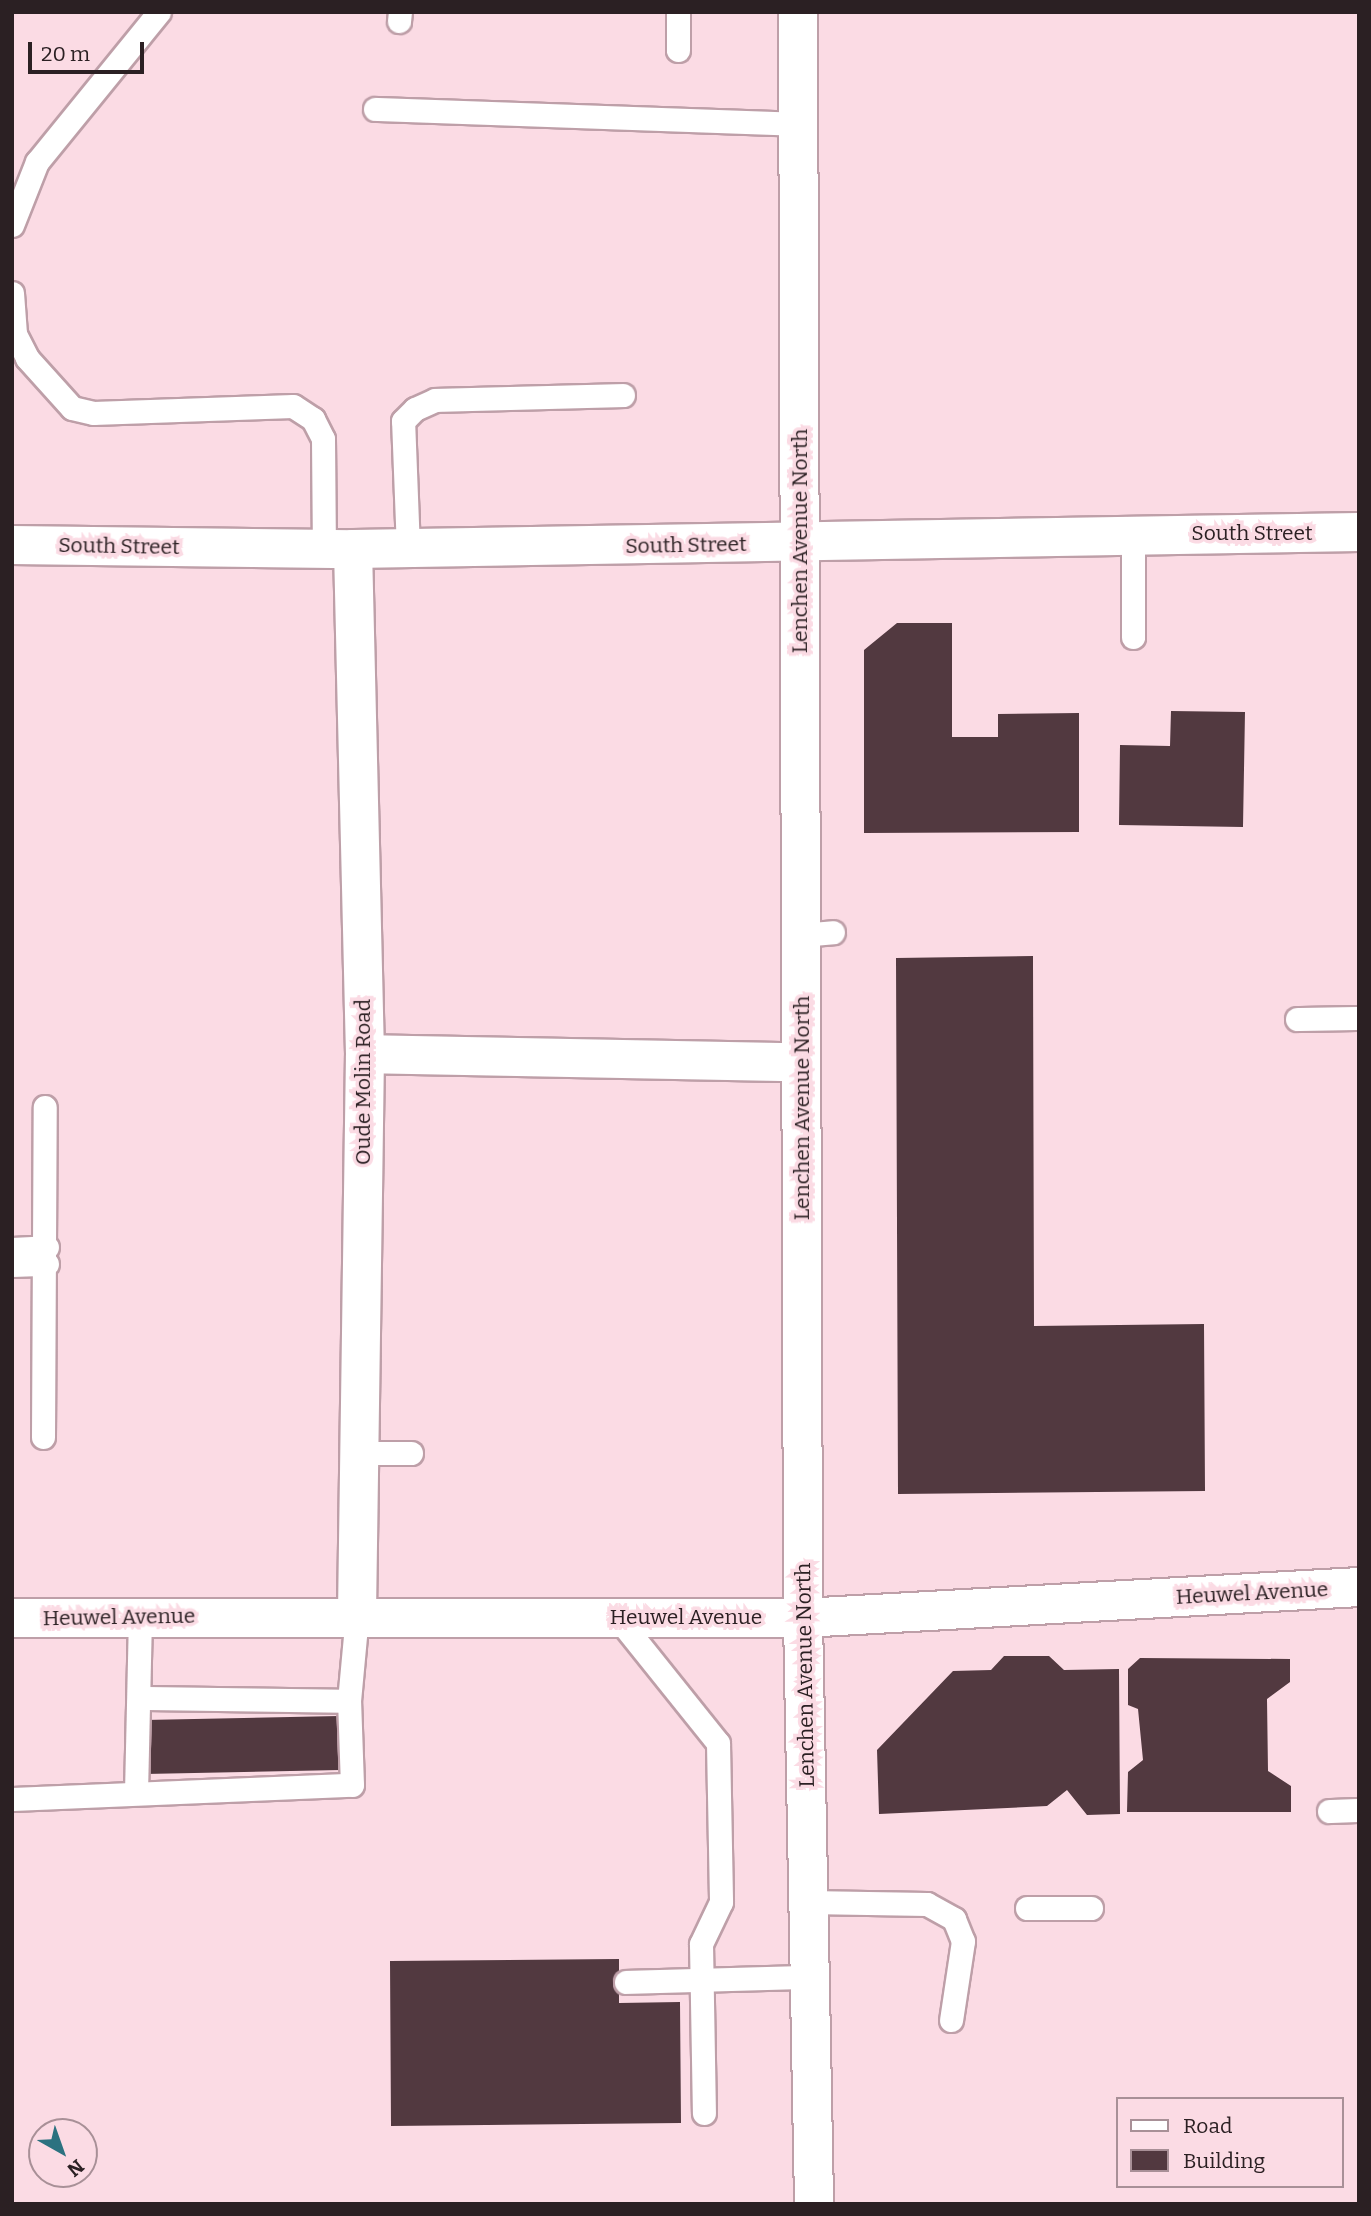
<!DOCTYPE html>
<html>
<head>
<meta charset="utf-8">
<style>
  body { margin:0 }
  #map { position:relative; width:1371px; height:2216px; overflow:hidden; background:#fbdbe4; font-family:Bitter,serif }
  div>[style] { position:absolute }
  .building>* { inset:0; background:#523940 }
  .roads { filter:drop-shadow(2px 0 #be9fa8) drop-shadow(-2px 0 #be9fa8) drop-shadow(0 2px #be9fa8) drop-shadow(0 -2px #be9fa8) }
  .lane>* { height:23px; margin:-11.5px; padding:0 11.5px; transform-origin:11.5px; border-radius:11.5px; background:#fff }
  .street>* { height:38px; margin:-19px; padding:0 19px; transform-origin:19px; border-radius:19px; background:#fff }
  .secondary>* { height:38px; margin:-19px; padding:0 19px; transform-origin:19px; border-radius:19px; background:#fff }
  span { translate:-50% -50%; white-space:nowrap; text-align:center; line-height:1.15; -webkit-text-stroke:7px #fbdbe4; paint-order:stroke }
  .street-label { font-size:21px; color:#2b2023 }
  .frame { position:absolute; inset:0; border:14px solid #2b2023; pointer-events:none }
  .legend { position:absolute; left:1116px; top:2097px; width:228px; height:91px; box-sizing:border-box; background:#fbdbe4; border:2px solid #a89097; margin:0; padding:9px 12px; list-style:none; font-size:21px; color:#2b2023 }
  .legend li { display:flex; align-items:center; gap:14px; height:35px }
  .legend b { width:35px; border:2px solid #a89097 }
  .north { position:absolute; left:28px; top:2118px; width:70px; height:70px; box-sizing:border-box; background:#fbdbe4; border:2px solid #a89097; border-radius:50%; rotate:140deg; font-size:19px; font-weight:700; line-height:28px; text-align:center; color:#2b2023 }
  .north::after { content:''; display:block; margin:auto; width:24px; height:32px; background:#2c7280; clip-path:polygon(50% 0,100% 100%,50% 72%,0 100%) }
  .scale { position:absolute; left:28px; top:42px; width:116px; height:32px; box-sizing:border-box; border:4px solid #2b2023; border-top:0; padding-left:9px; font-size:21px; line-height:24px; white-space:nowrap; color:#2b2023; -webkit-text-stroke:5px #fbdbe4; paint-order:stroke }
</style>
</head>
<body>
<div id="map">
  <div class="building">
    <i style="clip-path:polygon(897px 623px,952px 623px,952px 737px,998px 737px,998px 714px,1079px 713px,1079px 832px,864px 833px,864px 650px)"></i>
    <i style="clip-path:polygon(1171px 711px,1245px 712px,1243px 827px,1119px 825px,1120px 745px,1170px 746px)"></i>
    <i style="clip-path:polygon(1033px 956px,1034px 1326px,1204px 1324px,1205px 1491px,898px 1494px,896px 958px)"></i>
    <i style="clip-path:polygon(1004px 1656px,1049px 1656px,1064px 1670px,1119px 1669px,1120px 1814px,1087px 1815px,1067px 1790px,1047px 1806px,879px 1814px,877px 1750px,953px 1671px,991px 1670px)"></i>
    <i style="clip-path:polygon(1140px 1658px,1290px 1659px,1290px 1682px,1267px 1699px,1268px 1771px,1291px 1786px,1291px 1812px,1127px 1812px,1128px 1772px,1143px 1760px,1138px 1709px,1128px 1705px,1128px 1669px)"></i>
    <i style="clip-path:polygon(339px 1716px,340px 1770px,145px 1774px,145px 1720px)"></i>
    <i style="clip-path:polygon(619px 1959px,619px 2003px,680px 2002px,681px 2123px,391px 2126px,390px 1961px)"></i>
  </div>
  <div class="roads">
    <div class="lane">
      <i style="left:678px;top:12px;width:38px;rotate:90deg"></i>
      <i style="left:399px;top:21px;width:9px;rotate:-84deg"></i>
      <i style="left:375px;top:109px;width:423px;rotate:2deg"></i>
      <i style="left:12px;top:225px;width:68px;rotate:-68.4deg"></i>
      <i style="left:37px;top:162px;width:193px;rotate:-50.9deg"></i>
      <i style="left:12px;top:293px;width:41px;rotate:85.8deg"></i>
      <i style="left:15px;top:334px;width:27px;rotate:63deg"></i>
      <i style="left:27px;top:358px;width:67px;rotate:48deg"></i>
      <i style="left:72px;top:408px;width:22px;rotate:13deg"></i>
      <i style="left:93px;top:413px;width:200px;rotate:-2deg"></i>
      <i style="left:293px;top:406px;width:24px;rotate:33deg"></i>
      <i style="left:313px;top:419px;width:22px;rotate:63deg"></i>
      <i style="left:323px;top:439px;width:110px;rotate:89.5deg"></i>
      <i style="left:408px;top:549px;width:128px;rotate:-92.2deg"></i>
      <i style="left:403px;top:421px;width:17px;rotate:-45deg"></i>
      <i style="left:415px;top:409px;width:22px;rotate:-24deg"></i>
      <i style="left:435px;top:400px;width:188px;rotate:-1.5deg"></i>
      <i style="left:1133px;top:637px;width:103px;rotate:-90deg"></i>
      <i style="left:801px;top:935px;width:32px;rotate:-5deg"></i>
      <i style="left:1297px;top:1019px;width:62px;rotate:-0.9deg"></i>
      <i style="left:12px;top:1249px;width:35px;rotate:-3deg"></i>
      <i style="left:12px;top:1265px;width:35px;rotate:-2deg"></i>
      <i style="left:43px;top:1437px;width:330px;rotate:-89.7deg"></i>
      <i style="left:362px;top:1453px;width:49px"></i>
      <i style="left:617px;top:1617px;width:161px;rotate:51.3deg"></i>
      <i style="left:718px;top:1743px;width:159px;rotate:88.9deg"></i>
      <i style="left:721px;top:1902px;width:47px;rotate:115.5deg"></i>
      <i style="left:701px;top:1944px;width:169px;rotate:89deg"></i>
      <i style="left:140px;top:1698px;width:209px;rotate:0.8deg"></i>
      <i style="left:136px;top:1793px;width:177px;rotate:-88.7deg"></i>
      <i style="left:12px;top:1799px;width:340px;rotate:-2.4deg"></i>
      <i style="left:352px;top:1785px;width:84px;rotate:-92deg"></i>
      <i style="left:349px;top:1701px;width:86px;rotate:-84.7deg"></i>
      <i style="left:1329px;top:1811px;width:30px;rotate:-2deg"></i>
      <i style="left:808px;top:1902px;width:119px;rotate:1deg"></i>
      <i style="left:927px;top:1904px;width:31px;rotate:29deg"></i>
      <i style="left:954px;top:1919px;width:24px;rotate:68deg"></i>
      <i style="left:963px;top:1941px;width:80px;rotate:98.6deg"></i>
      <i style="left:1027px;top:1908px;width:64px"></i>
      <i style="left:626px;top:1982px;width:183px;rotate:-1.6deg"></i>
    </div>
    <div class="street">
      <i style="left:12px;top:545px;width:341px;rotate:0.7deg"></i>
      <i style="left:353px;top:549px;width:1006px;rotate:-0.97deg"></i>
      <i style="left:353px;top:549px;width:505px;rotate:88.64deg"></i>
      <i style="left:365px;top:1054px;width:561px;rotate:90.82deg"></i>
      <i style="left:365px;top:1054px;width:436px;rotate:1.1deg"></i>
      <i style="left:12px;top:1618px;width:791px"></i>
      <i style="left:803px;top:1618px;width:557px;rotate:-3.19deg"></i>
    </div>
    <div class="secondary">
      <i style="left:798px;top:12px;width:1606px;rotate:89.82deg"></i>
      <i style="left:803px;top:1618px;width:586px;rotate:88.92deg"></i>
    </div>
  </div>
  <div class="street-label">
    <span style="left:1252px;top:533px">South Street</span>
    <span style="left:800px;top:541px;rotate:-90deg">Lenchen Avenue North</span>
    <span style="left:686px;top:545px;rotate:-1deg">South Street</span>
    <span style="left:119px;top:546px;rotate:1deg">South Street</span>
    <span style="left:363px;top:1082px;rotate:-90deg">Oude Molin Road</span>
    <span style="left:802px;top:1108px;rotate:-90deg">Lenchen Avenue North</span>
    <span style="left:1252px;top:1593px;rotate:-3deg">Heuwel Avenue</span>
    <span style="left:119px;top:1617px;rotate:-1deg">Heuwel Avenue</span>
    <span style="left:686px;top:1617px">Heuwel Avenue</span>
    <span style="left:805px;top:1675px;rotate:-91deg">Lenchen Avenue North</span>
  </div>
  <div class="frame"></div>
  <ul class="legend">
  <li><b style="height:9px;background:#fff"></b>Road</li>
  <li><b style="height:19px;background:#523940"></b>Building</li>
  </ul>
  <div class="north">N</div>
  <div class="scale">20 m</div>
</div>
</body>
</html>
